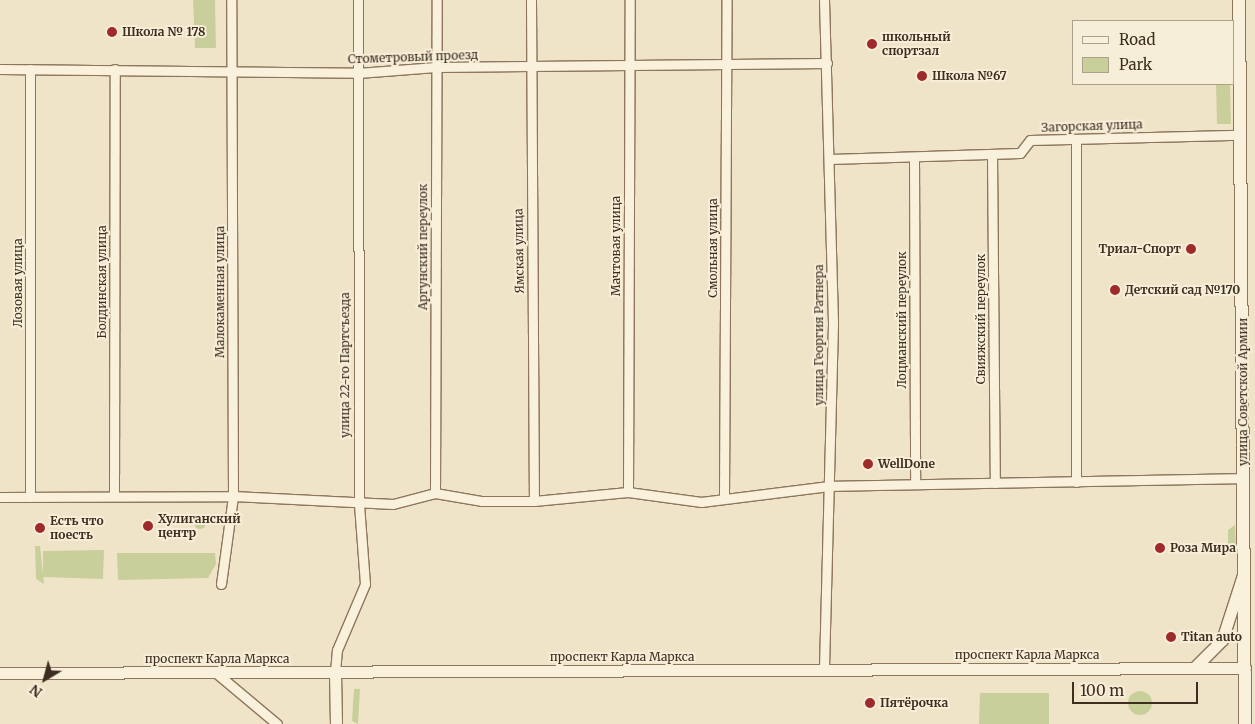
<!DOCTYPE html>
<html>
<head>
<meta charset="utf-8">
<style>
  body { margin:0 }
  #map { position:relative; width:1255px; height:724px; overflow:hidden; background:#f0e4c8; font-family:Merriweather,serif }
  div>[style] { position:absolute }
  .green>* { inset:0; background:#c9cf9b }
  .round { border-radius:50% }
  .roads { filter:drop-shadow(1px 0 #8d765c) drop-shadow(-1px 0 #8d765c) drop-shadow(0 1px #8d765c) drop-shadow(0 -1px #8d765c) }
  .minor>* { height:9px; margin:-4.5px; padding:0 4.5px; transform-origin:4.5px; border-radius:4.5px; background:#faf1dc }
  .tertiary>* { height:11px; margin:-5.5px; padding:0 5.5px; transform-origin:5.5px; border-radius:5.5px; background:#faf1dc }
  .secondary>* { height:12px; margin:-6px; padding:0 6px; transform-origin:6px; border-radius:6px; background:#faf1dc }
  .dots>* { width:14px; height:14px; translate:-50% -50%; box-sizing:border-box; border:2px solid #f7eed8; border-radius:50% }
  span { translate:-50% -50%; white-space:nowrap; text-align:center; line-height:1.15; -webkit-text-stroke:4px #f7eed8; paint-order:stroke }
  .poi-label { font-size:12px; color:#3d2e20; font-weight:700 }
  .left { translate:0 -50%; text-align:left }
  .right { translate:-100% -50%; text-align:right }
  .street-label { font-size:12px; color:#3d2e20 }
  .legend { position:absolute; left:1072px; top:20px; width:162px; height:65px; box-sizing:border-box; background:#f7eed8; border:1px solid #ada18e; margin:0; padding:6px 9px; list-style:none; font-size:15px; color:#3d2e20 }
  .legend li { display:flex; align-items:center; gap:10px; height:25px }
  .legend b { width:25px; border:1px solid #ada18e }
  .north { position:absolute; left:20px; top:654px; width:50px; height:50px; -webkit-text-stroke:4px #f7eed8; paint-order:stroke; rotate:217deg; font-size:14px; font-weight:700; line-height:20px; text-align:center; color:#3d2e20 }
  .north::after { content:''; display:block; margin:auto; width:18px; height:22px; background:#3d2e20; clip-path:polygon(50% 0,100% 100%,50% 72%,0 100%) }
  .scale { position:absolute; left:1072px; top:682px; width:126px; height:22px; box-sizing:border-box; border:2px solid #3d2e20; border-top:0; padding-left:6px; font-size:15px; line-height:18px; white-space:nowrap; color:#3d2e20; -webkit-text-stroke:4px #f7eed8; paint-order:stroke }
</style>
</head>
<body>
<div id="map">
  <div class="green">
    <i style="clip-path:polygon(193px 0,215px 0,216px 48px,195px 48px)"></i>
    <i style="clip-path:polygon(1216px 84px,1230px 84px,1231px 124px,1217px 124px)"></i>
    <i class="round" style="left:194px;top:517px;width:12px;height:12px"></i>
    <i style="clip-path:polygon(1235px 525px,1236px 550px,1228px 547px,1228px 530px)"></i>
    <i style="clip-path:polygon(35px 546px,40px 546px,44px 584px,36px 579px)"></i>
    <i style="clip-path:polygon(104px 550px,103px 579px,43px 577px,43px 551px)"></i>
    <i style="clip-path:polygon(117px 553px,215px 553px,216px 564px,208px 578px,118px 580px)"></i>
    <i style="clip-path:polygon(354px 689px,360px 689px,358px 724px,352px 721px)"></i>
    <i class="round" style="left:1128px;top:691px;width:24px;height:24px"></i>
    <i style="clip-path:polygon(980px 693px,1049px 693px,1049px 724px,979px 724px)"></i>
  </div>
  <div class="roads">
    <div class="minor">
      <i style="left:531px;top:0;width:501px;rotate:89.66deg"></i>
      <i style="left:824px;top:0;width:324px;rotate:88.4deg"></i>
      <i style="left:833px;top:324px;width:346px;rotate:91.5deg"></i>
      <i style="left:0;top:69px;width:358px;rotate:0.6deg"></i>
      <i style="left:358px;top:73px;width:78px;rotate:-4.4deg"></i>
      <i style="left:436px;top:67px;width:391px;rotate:-0.6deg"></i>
      <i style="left:1076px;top:139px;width:343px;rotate:90deg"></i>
      <i style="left:992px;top:155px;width:328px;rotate:89.5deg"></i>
      <i style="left:914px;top:157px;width:327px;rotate:89.8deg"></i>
      <i style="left:830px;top:159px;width:190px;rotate:-1.8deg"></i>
      <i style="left:1020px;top:153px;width:16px;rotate:-52deg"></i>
      <i style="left:1030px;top:140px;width:210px;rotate:-1.4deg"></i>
      <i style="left:628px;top:492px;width:492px;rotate:-89.8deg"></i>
      <i style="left:435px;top:493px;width:493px;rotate:-89.8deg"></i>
      <i style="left:114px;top:496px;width:427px;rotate:-89.9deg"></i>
      <i style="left:724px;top:496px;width:496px;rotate:-89.7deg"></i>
      <i style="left:0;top:497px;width:233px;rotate:-0.2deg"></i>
      <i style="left:233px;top:496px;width:160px;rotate:2.9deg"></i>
      <i style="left:393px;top:504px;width:43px;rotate:-14.7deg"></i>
      <i style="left:435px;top:493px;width:48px;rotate:9.7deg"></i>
      <i style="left:482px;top:501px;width:52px"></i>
      <i style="left:534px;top:501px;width:94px;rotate:-5.5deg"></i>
      <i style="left:628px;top:492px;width:74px;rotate:7.8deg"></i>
      <i style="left:701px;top:502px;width:129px;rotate:-7.1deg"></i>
      <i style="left:829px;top:486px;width:414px;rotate:-1.1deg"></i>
      <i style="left:30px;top:497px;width:428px;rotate:-90deg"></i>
      <i style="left:221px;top:584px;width:89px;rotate:-82.2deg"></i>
      <i style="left:233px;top:496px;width:496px;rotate:-90.2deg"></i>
      <i style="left:215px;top:672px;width:81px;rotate:40deg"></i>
      <i style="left:335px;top:672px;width:22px;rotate:-85deg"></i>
      <i style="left:337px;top:650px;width:72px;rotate:-67deg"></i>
      <i style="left:365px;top:584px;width:80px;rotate:-94.3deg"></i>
      <i style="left:359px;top:504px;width:504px;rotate:-90.11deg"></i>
    </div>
    <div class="tertiary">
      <i style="left:1194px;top:668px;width:40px;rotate:-45deg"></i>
      <i style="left:1222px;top:640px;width:68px;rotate:-72.1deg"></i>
      <i style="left:335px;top:672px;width:52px;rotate:88.9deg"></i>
      <i style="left:0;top:673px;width:1245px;rotate:-0.23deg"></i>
    </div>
    <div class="secondary">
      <i style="left:1239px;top:0;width:724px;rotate:89.53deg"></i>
    </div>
  </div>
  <div class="dots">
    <i style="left:112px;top:32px;background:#9e2a2b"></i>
    <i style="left:872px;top:44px;background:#9e2a2b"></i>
    <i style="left:922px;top:76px;background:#9e2a2b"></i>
    <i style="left:1191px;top:249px;background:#9e2a2b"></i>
    <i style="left:1115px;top:290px;background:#9e2a2b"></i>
    <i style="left:868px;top:464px;background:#9e2a2b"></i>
    <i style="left:148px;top:526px;background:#9e2a2b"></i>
    <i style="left:40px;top:528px;background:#9e2a2b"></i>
    <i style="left:1160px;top:548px;background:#9e2a2b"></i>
    <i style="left:1171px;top:637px;background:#9e2a2b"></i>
    <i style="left:870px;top:703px;background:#9e2a2b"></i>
  </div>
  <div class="poi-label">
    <span class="left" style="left:122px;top:32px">Школа № 178</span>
    <span class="left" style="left:882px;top:44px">школьный<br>спортзал</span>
    <span class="left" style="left:932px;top:76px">Школа №67</span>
    <span class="right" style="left:1181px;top:249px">Триал-Спорт</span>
    <span class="left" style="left:1125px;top:290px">Детский сад №170</span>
    <span class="left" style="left:878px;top:464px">WellDone</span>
    <span class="left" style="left:158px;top:526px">Хулиганский<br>центр</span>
    <span class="left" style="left:50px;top:528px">Есть что<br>поесть</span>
    <span class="left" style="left:1170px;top:548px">Роза Мира</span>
    <span class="left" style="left:1181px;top:637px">Titan auto</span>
    <span class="left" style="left:880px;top:703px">Пятёрочка</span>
  </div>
  <div class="street-label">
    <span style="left:413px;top:57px;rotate:-2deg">Стометровый проезд</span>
    <span style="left:1092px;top:126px;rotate:-2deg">Загорская улица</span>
    <span style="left:616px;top:246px;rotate:-90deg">Мачтовая улица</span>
    <span style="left:423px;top:247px;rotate:-90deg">Аргунский переулок</span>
    <span style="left:713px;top:248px;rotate:-90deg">Смольная улица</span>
    <span style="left:519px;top:251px;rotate:-91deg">Ямская улица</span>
    <span style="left:102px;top:282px;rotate:-90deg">Болдинская улица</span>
    <span style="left:18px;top:283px;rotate:-90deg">Лозовая улица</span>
    <span style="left:220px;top:292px;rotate:-90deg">Малокаменная улица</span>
    <span style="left:981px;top:319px;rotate:-90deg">Свияжский переулок</span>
    <span style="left:902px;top:320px;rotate:-90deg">Лоцманский переулок</span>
    <span style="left:819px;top:335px;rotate:-90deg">улица Георгия Ратнера</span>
    <span style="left:345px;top:365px;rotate:-90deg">улица 22-го Партсъезда</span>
    <span style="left:1243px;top:392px;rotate:-90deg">улица Советской Армии</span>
    <span style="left:1027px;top:655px">проспект Карла Маркса</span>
    <span style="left:622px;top:657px">проспект Карла Маркса</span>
    <span style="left:217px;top:659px">проспект Карла Маркса</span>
  </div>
  <ul class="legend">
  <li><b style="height:6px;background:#faf1dc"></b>Road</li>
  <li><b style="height:14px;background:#c9cf9b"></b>Park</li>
  </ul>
  <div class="north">N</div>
  <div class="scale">100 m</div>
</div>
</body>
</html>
